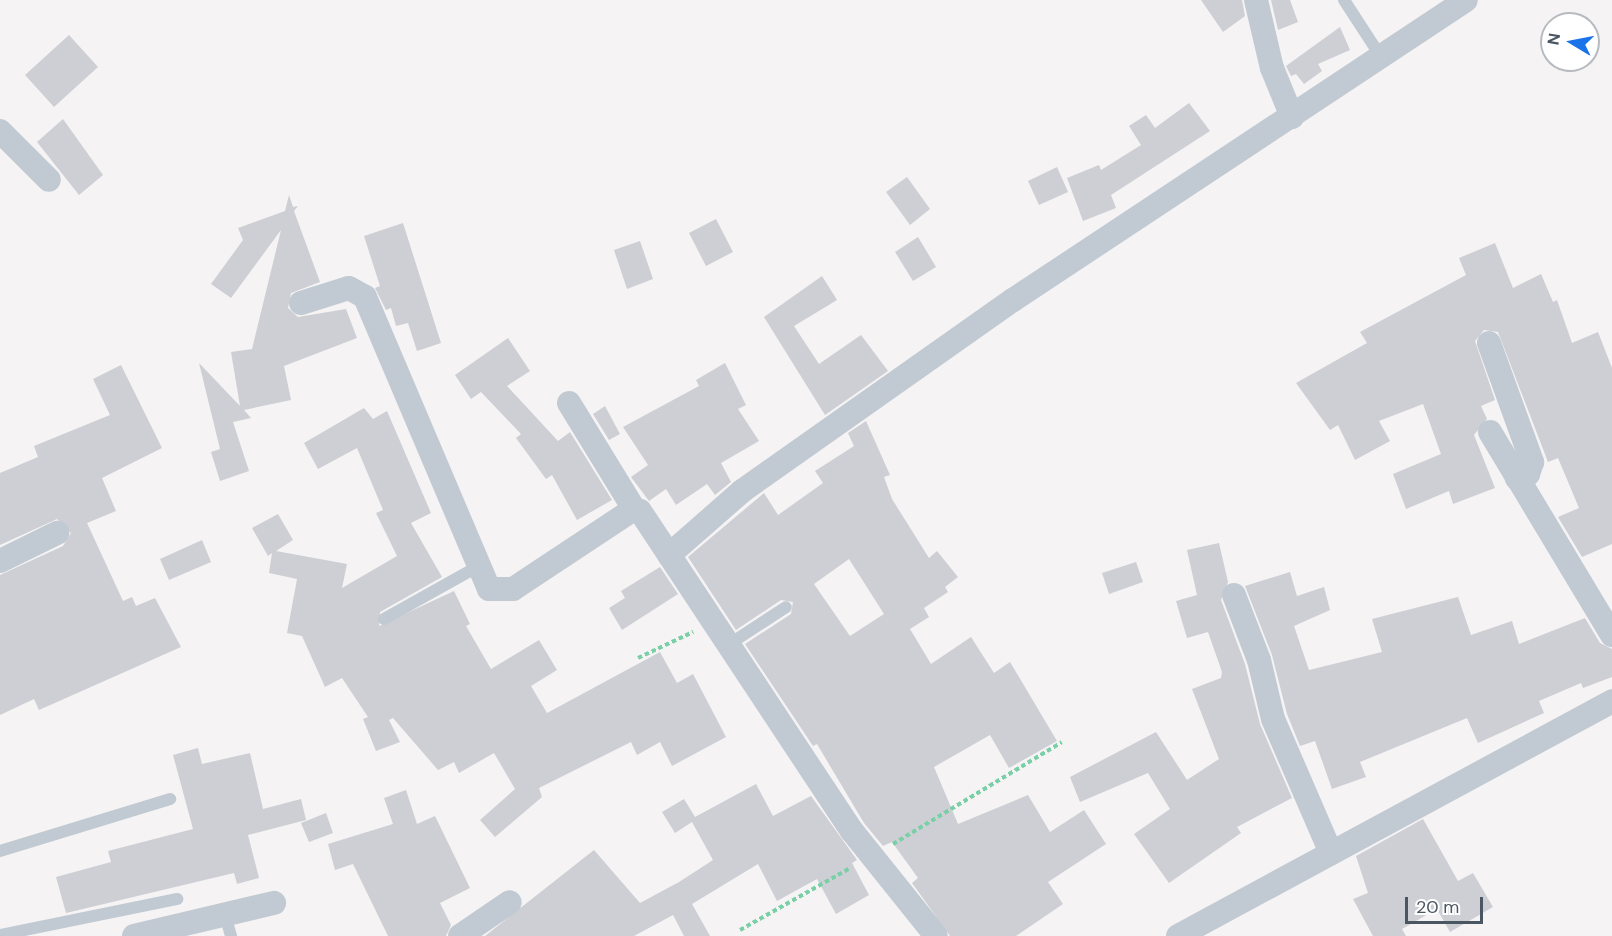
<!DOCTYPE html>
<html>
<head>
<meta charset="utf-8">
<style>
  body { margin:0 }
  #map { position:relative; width:1612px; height:936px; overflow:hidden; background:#f5f3f3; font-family:"DM Sans",sans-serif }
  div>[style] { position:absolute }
  .building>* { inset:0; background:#cdcfd5 }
  .path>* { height:4px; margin-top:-2px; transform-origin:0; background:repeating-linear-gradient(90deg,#7ad0a6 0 4.5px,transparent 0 7.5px) }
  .lane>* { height:12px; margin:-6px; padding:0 6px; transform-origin:6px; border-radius:6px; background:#c1cad2 }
  .street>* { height:24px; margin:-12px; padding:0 12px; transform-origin:12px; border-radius:12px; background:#c1cad2 }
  span { translate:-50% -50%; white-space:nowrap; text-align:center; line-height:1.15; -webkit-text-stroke:4.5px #fff; paint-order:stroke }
  .north { position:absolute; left:1540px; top:12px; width:60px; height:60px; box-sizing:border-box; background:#fff; border:2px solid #b7bbc0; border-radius:50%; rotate:280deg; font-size:16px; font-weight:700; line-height:24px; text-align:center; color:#4a5661 }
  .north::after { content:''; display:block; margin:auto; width:21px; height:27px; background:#1a73e8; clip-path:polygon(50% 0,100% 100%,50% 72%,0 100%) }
  .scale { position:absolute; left:1405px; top:897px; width:78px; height:27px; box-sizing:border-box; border:3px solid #4a5661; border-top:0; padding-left:8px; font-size:18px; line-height:21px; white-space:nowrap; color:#4a5661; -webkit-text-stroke:4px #fff; paint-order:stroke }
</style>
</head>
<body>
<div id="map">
  <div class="building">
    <i style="clip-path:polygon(1201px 0,1242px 0,1245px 16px,1223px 32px)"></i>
    <i style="clip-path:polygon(1271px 0,1290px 0,1298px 22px,1278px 30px)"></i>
    <i style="clip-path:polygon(1340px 27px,1350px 50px,1318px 64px,1322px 71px,1304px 84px,1296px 74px,1291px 76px,1286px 66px)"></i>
    <i style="clip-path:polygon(69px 35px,98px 67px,54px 107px,25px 75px)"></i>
    <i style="clip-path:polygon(1189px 103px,1210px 131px,1111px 195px,1116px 208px,1083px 221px,1067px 178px,1099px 165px,1101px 170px,1141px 145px,1129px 126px,1146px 115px,1155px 128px)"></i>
    <i style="clip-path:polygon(63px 119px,103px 175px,79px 195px,37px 142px)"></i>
    <i style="clip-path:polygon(1057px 167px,1068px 192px,1039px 205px,1028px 181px)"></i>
    <i style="clip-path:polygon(907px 177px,930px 209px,910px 225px,886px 192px)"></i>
    <i style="clip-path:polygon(289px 195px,293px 207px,298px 206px,294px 211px,320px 282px,291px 293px,288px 308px,298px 317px,346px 309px,357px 338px,284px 366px,291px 400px,244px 410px,251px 418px,233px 422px,249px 471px,220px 481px,211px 452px,220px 449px,199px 363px,240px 406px,231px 352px,252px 349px,281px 230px,231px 298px,211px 284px,243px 240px,238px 228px,285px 211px)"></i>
    <i style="clip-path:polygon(716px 219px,733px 252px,706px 266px,689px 233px)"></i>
    <i style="clip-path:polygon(403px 223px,441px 343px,417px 351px,408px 323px,396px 326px,391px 308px,386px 310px,375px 288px,380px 286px,364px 236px)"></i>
    <i style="clip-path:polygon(918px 237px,936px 267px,913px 281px,895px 252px)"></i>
    <i style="clip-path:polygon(640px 241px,653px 279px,627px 289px,614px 250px)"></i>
    <i style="clip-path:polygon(1495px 243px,1513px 288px,1541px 274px,1553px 302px,1557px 300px,1572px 343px,1598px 332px,1612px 368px,1612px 544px,1582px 557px,1558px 517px,1579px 508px,1558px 458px,1548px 462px,1498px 332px,1484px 330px,1475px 341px,1495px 400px,1481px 406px,1487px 419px,1474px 435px,1495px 488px,1453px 504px,1449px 491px,1406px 509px,1393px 474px,1441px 454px,1423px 404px,1379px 421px,1390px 441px,1355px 460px,1338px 425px,1330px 430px,1296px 383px,1367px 343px,1360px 332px,1466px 275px,1459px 258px)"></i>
    <i style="clip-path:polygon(822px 276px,837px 300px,794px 326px,819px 364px,861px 335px,888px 371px,825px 415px,764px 317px)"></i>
    <i style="clip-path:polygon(508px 338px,530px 371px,507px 386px,558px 441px,570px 432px,612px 500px,577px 520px,552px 475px,546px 479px,516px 438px,521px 434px,481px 392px,471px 399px,455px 375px)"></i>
    <i style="clip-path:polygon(725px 363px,746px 405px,738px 409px,759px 441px,721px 463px,731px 482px,715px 495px,707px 484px,676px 505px,666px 489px,649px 501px,631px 477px,648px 465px,623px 427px,699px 386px,696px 380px)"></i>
    <i style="clip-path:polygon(121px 365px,162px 448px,102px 478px,116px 511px,87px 523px,123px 601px,132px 597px,136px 606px,155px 598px,181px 647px,39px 710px,34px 699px,0 715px,0 575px,63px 546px,71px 533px,57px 519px,0 545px,0 473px,38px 457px,34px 446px,110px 415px,93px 379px)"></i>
    <i style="clip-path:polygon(605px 406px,620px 434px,609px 440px,593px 414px)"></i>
    <i style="clip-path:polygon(364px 408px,373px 419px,387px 411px,431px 513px,411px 523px,442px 577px,380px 612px,379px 626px,454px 591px,470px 624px,466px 626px,491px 669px,539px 640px,557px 670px,531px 686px,547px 713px,660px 652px,677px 683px,693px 674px,726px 737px,672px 766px,660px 742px,637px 755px,631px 742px,539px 788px,542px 797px,495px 837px,480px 820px,515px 789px,494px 753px,459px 773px,454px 762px,438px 770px,393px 718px,389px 720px,400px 742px,376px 751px,363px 719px,368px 717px,342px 678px,325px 687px,302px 636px,287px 633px,297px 579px,269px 573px,272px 553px,268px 556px,252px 528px,278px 514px,293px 540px,276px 551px,347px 564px,342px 588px,397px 556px,376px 513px,383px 510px,357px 448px,318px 469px,304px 443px)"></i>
    <i style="clip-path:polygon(evenodd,866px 421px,890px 475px,884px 477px,892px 499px,929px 558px,937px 551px,958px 577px,945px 587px,948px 592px,924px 608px,929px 617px,910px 629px,931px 664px,971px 637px,994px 673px,1010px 662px,1057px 741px,1009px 768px,990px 735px,934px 767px,958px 824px,1028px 795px,1050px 832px,1084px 810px,1106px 844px,1048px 882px,1063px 904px,1016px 936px,950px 936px,912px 883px,918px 878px,892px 842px,883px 846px,864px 823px,817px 744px,813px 746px,745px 644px,791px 614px,793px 602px,781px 600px,736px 630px,688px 557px,764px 493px,778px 515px,823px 483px,815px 471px,854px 446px,848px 433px,866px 421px,849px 559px,884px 614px,850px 636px,814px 584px,849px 559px)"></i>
    <i style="clip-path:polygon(202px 540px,211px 562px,169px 580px,160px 559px)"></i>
    <i style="clip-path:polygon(1219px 543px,1228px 582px,1221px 600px,1245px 664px,1260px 724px,1292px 798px,1237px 827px,1241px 833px,1169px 883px,1134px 834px,1170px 809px,1148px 773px,1080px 802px,1070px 777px,1156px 732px,1187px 780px,1219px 759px,1192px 689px,1221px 678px,1222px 672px,1208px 632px,1187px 638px,1176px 601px,1197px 595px,1187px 550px)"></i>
    <i style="clip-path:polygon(1136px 562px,1143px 582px,1109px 594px,1102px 573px)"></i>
    <i style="clip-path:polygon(660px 567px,678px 594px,622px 630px,609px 608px,625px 598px,621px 591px)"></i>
    <i style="clip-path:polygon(1290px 572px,1297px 596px,1324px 587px,1330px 610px,1294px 626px,1309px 670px,1382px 652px,1372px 619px,1458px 597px,1471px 635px,1512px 621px,1519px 644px,1585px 618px,1600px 643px,1612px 649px,1612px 677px,1583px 688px,1581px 683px,1539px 701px,1544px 713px,1478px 743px,1467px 718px,1360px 762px,1366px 777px,1332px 789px,1315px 741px,1300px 746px,1287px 714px,1272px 655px,1245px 586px)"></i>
    <i style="clip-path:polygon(198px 748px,202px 764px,250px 753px,263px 809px,301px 799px,306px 820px,248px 835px,259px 878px,237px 884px,234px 873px,66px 913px,56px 877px,111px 862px,108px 851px,193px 829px,173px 755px)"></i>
    <i style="clip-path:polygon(756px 784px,773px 816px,811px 796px,857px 860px,852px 863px,869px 895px,836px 914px,817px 879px,777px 901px,758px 864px,692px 904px,710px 936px,684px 936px,673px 915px,634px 936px,485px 936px,594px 850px,640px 903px,679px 882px,713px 860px,692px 822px,675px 833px,662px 812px,684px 799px,695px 817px)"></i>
    <i style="clip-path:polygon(406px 790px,417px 824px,435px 816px,470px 888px,440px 903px,451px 925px,446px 936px,388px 936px,353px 864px,335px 870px,328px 844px,393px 824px,384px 798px)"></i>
    <i style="clip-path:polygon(326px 813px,333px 833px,309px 842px,301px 823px)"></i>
    <i style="clip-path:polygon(1423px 819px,1458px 881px,1473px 873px,1493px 907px,1450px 932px,1437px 909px,1402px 929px,1406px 936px,1373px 936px,1353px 899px,1368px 893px,1356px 856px)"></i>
  </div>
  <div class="path">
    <i style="left:638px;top:658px;width:61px;rotate:-25.3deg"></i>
    <i style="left:893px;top:844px;width:197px;rotate:-31.1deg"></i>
    <i style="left:740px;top:930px;width:126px;rotate:-29.4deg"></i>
  </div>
  <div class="lane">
    <i style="left:1344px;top:0;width:68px;rotate:57deg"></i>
    <i style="left:384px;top:619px;width:107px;rotate:-29.2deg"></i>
    <i style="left:728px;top:645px;width:69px;rotate:-33.2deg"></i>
    <i style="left:0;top:851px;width:178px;rotate:-17deg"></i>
    <i style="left:225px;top:915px;width:22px;rotate:74deg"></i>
    <i style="left:0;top:935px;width:181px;rotate:-11.5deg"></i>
  </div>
  <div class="street">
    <i style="left:1256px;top:0;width:70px;rotate:76.8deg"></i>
    <i style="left:1272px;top:68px;width:53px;rotate:67.8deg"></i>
    <i style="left:0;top:131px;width:69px;rotate:45deg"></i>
    <i style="left:301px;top:303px;width:50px;rotate:-17.4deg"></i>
    <i style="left:349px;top:288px;width:18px;rotate:29deg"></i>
    <i style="left:365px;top:297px;width:317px;rotate:67deg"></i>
    <i style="left:489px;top:589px;width:24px"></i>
    <i style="left:513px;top:589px;width:145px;rotate:-33.5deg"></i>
    <i style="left:634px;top:509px;width:6px;rotate:18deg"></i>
    <i style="left:640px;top:511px;width:384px;rotate:56.5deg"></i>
    <i style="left:852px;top:831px;width:134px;rotate:51.3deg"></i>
    <i style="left:1489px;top:343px;width:127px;rotate:70.1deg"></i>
    <i style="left:1532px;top:462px;width:13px;rotate:108deg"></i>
    <i style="left:1528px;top:474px;width:12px;rotate:160deg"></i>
    <i style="left:569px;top:403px;width:124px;rotate:58.5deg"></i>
    <i style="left:1490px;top:432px;width:237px;rotate:59deg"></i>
    <i style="left:669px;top:555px;width:97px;rotate:-41.2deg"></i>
    <i style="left:742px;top:491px;width:332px;rotate:-35.2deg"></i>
    <i style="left:1013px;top:300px;width:543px;rotate:-33.51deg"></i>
    <i style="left:0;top:561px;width:64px;rotate:-26.2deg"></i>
    <i style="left:1234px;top:595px;width:70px;rotate:69deg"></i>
    <i style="left:1259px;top:660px;width:61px;rotate:76.7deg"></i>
    <i style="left:1273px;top:719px;width:146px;rotate:66.6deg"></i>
    <i style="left:134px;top:936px;width:144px;rotate:-13.3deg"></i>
    <i style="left:460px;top:936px;width:60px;rotate:-34.2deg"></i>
    <i style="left:1178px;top:936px;width:494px;rotate:-28.4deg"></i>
  </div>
  <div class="north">N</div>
  <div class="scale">20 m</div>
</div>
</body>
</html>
